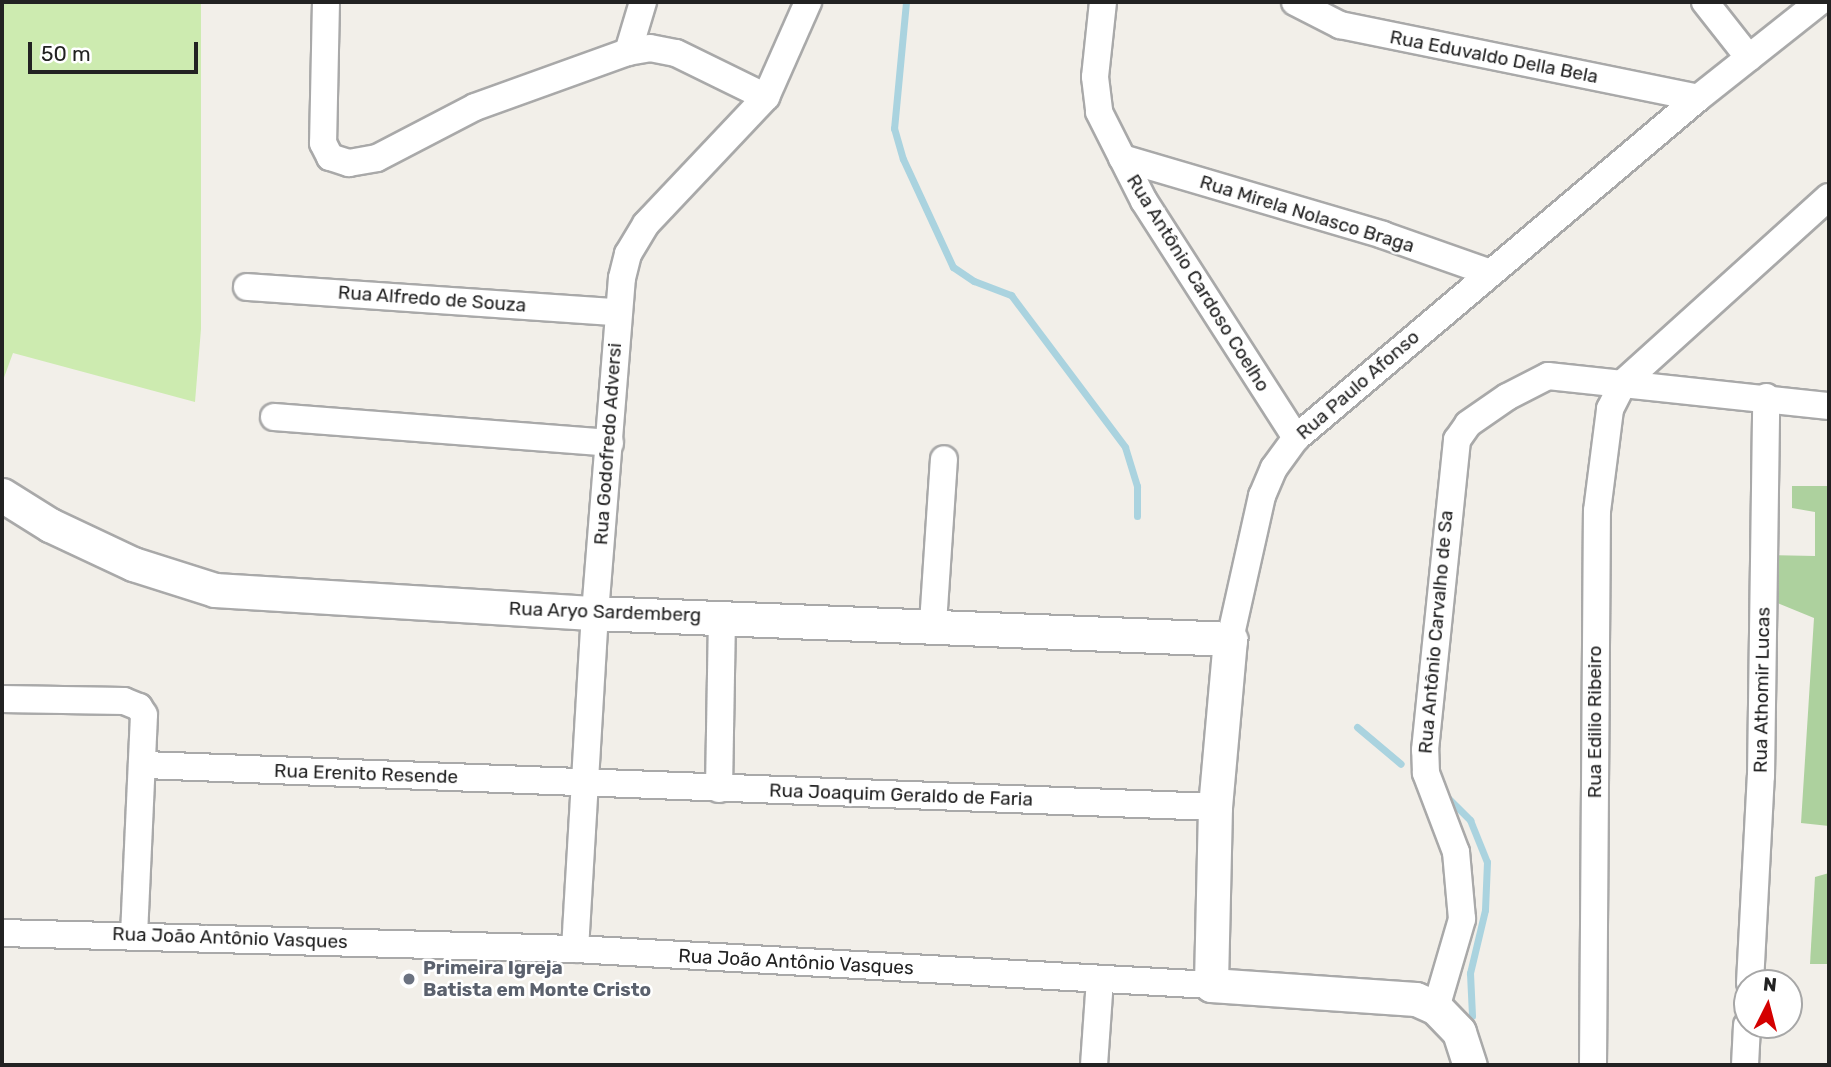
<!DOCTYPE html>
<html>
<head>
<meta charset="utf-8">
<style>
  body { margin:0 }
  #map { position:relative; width:1831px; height:1067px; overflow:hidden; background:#f2efe9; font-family:Rubik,sans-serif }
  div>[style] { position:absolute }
  .grass>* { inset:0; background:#cdebb0 }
  .forest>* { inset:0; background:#add19e }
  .stream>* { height:7px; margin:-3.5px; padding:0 3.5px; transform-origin:3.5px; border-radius:3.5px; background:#aad3df }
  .roads { filter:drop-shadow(2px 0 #a9a9a9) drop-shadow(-2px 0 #a9a9a9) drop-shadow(0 2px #a9a9a9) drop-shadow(0 -2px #a9a9a9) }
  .minor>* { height:26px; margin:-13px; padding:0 13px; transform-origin:13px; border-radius:13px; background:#fff }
  .tertiary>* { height:33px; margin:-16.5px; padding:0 16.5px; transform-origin:16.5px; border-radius:16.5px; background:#fff }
  .dots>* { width:19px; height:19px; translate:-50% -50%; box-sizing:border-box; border:4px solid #fff; border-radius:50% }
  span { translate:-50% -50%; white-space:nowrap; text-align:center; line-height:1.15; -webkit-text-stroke:5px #fff; paint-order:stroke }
  .street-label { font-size:19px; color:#222 }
  .worship-label { font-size:19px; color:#5b616d; font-weight:700 }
  .left { translate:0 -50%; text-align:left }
  .frame { position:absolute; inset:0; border:4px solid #222; pointer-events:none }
  .north { position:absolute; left:1733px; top:969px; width:70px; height:70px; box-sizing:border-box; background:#fff; border:2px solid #a7a7a7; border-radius:50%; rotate:6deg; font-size:19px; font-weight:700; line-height:28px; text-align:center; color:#222 }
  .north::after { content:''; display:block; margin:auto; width:24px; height:32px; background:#d40000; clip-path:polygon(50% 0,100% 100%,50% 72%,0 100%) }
  .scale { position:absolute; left:28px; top:42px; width:170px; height:32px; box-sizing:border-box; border:4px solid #222; border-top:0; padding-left:9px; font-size:21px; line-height:24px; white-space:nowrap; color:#222; -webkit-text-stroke:5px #fff; paint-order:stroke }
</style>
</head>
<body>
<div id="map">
  <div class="grass">
    <i style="clip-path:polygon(2px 2px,201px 2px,201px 329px,195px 402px,13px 353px,2px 383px)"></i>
  </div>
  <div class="forest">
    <i style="clip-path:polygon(1792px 486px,1829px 486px,1829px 826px,1801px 823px,1814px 618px,1770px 600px,1772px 555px,1815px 556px,1815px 512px,1792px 508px)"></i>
    <i style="clip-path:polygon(1829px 873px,1829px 964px,1810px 964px,1815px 877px)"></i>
  </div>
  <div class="stream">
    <i style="left:906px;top:2px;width:127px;rotate:95.4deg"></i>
    <i style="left:894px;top:128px;width:32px;rotate:74deg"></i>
    <i style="left:903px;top:159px;width:119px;rotate:65.2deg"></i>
    <i style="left:953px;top:267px;width:25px;rotate:34deg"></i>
    <i style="left:974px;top:281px;width:40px;rotate:21deg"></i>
    <i style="left:1011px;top:295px;width:190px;rotate:53.1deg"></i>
    <i style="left:1125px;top:447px;width:41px;rotate:72.9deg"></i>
    <i style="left:1137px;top:486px;width:30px;rotate:90deg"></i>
    <i style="left:1357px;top:727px;width:57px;rotate:40.1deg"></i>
    <i style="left:1447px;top:797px;width:33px;rotate:45deg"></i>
    <i style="left:1470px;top:820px;width:45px;rotate:68deg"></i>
    <i style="left:1487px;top:862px;width:48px;rotate:92.4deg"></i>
    <i style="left:1485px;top:910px;width:65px;rotate:103.4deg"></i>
    <i style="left:1470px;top:973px;width:43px;rotate:87.3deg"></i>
  </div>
  <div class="roads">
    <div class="minor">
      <i style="left:326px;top:2px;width:141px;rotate:91.2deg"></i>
      <i style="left:323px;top:143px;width:16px;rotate:63deg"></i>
      <i style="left:330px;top:157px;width:20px;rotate:18deg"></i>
      <i style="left:349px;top:163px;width:28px;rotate:-10deg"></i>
      <i style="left:377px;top:158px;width:110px;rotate:-27.5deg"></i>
      <i style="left:475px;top:107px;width:163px;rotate:-19.8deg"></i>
      <i style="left:628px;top:52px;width:22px;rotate:-10deg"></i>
      <i style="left:650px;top:48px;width:26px;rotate:11deg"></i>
      <i style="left:676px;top:53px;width:100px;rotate:26.1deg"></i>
      <i style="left:1103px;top:2px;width:75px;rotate:96.1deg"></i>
      <i style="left:1095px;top:77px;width:35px;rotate:83deg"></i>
      <i style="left:1099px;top:112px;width:100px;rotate:63.2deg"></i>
      <i style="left:1144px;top:201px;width:282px;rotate:57.3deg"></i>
      <i style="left:1295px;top:2px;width:51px;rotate:27.1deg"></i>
      <i style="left:1340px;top:25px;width:365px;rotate:11.5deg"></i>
      <i style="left:1705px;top:2px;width:71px;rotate:51.8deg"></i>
      <i style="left:628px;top:52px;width:52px;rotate:-73.3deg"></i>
      <i style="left:1122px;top:158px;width:272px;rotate:16.4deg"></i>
      <i style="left:1383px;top:235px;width:114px;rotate:19.4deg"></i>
      <i style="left:247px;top:287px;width:372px;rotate:3.9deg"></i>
      <i style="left:274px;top:417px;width:337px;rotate:4.4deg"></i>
      <i style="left:933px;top:624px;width:165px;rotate:-86.2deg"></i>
      <i style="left:1230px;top:639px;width:147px;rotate:-77.4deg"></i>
      <i style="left:1262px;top:496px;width:30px;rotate:-67deg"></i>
      <i style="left:1274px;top:468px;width:37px;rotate:-54deg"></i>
      <i style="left:1296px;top:438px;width:527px;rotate:-40.22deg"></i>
      <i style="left:1698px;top:98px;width:154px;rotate:-38.4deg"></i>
      <i style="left:2px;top:699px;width:122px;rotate:0.9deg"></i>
      <i style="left:124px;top:701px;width:16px;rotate:22deg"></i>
      <i style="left:139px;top:707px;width:9px;rotate:58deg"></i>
      <i style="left:144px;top:715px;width:220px;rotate:92.6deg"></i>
      <i style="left:145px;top:765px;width:1071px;rotate:2.25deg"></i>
      <i style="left:719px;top:789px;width:172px;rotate:-89deg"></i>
      <i style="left:2px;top:933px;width:573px;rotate:1.6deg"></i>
      <i style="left:575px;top:949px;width:637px;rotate:3.24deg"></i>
      <i style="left:575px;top:949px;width:337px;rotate:-86.6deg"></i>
      <i style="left:595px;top:613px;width:336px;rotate:-85.4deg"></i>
      <i style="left:622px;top:278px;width:25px;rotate:-76deg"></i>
      <i style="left:628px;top:254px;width:35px;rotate:-59deg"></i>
      <i style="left:646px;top:224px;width:175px;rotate:-46.6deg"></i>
      <i style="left:766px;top:97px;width:104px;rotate:-66.1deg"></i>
      <i style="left:1750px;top:983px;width:207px;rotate:-87deg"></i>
      <i style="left:1761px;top:776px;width:379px;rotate:-89.2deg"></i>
      <i style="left:1436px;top:1008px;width:93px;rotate:-73.7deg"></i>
      <i style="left:1462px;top:919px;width:67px;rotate:-95.1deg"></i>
      <i style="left:1456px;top:852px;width:85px;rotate:-110.8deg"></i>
      <i style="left:1426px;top:773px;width:23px;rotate:-92deg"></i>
      <i style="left:1425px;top:750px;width:312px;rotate:-84.1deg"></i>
      <i style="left:1457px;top:440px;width:19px;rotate:-55deg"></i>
      <i style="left:1468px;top:424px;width:47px;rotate:-34.7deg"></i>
      <i style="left:1507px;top:397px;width:46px;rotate:-27.1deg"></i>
      <i style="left:1548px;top:376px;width:283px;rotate:6.1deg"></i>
      <i style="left:1094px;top:1065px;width:85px;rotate:-86deg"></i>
      <i style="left:1593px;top:1065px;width:554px;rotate:-89.59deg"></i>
      <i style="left:1597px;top:511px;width:103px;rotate:-82.7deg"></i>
      <i style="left:1610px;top:409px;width:30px;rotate:-63deg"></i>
      <i style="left:1624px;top:382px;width:276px;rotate:-42.1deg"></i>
      <i style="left:1745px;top:1065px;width:40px;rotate:-87.1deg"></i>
    </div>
    <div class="tertiary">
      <i style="left:2px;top:495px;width:57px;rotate:32deg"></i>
      <i style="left:50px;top:525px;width:92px;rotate:25.2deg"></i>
      <i style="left:133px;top:564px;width:86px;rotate:17.6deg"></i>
      <i style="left:215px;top:590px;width:381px;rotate:3.5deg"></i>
      <i style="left:595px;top:613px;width:636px;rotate:2.34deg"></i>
      <i style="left:1230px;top:639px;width:169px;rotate:95.1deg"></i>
      <i style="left:1215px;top:807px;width:178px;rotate:91.3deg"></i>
      <i style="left:1211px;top:985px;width:205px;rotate:3.9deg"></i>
      <i style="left:1416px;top:999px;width:22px;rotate:24deg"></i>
      <i style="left:1436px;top:1008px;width:33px;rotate:46deg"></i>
      <i style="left:1459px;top:1032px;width:35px;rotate:72deg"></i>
    </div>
  </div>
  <div class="dots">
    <i style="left:409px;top:979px;background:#6b7280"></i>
  </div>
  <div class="street-label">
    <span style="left:1494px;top:57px;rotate:11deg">Rua Eduvaldo Della Bela</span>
    <span style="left:1307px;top:214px;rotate:17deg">Rua Mirela Nolasco Braga</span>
    <span style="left:1198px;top:283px;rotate:58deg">Rua Antônio Cardoso Coelho</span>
    <span style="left:432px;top:299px;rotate:4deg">Rua Alfredo de Souza</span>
    <span style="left:1358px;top:385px;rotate:-41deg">Rua Paulo Afonso</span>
    <span style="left:608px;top:444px;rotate:-86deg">Rua Godofredo Adversi</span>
    <span style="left:605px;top:612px;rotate:2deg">Rua Aryo Sardemberg</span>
    <span style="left:1436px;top:632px;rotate:-85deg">Rua Antônio Carvalho de Sa</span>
    <span style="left:1762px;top:690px;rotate:-89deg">Rua Athomir Lucas</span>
    <span style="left:1595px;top:722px;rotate:-90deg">Rua Edilio Ribeiro</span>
    <span style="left:366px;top:774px;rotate:2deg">Rua Erenito Resende</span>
    <span style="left:901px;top:795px;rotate:2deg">Rua Joaquim Geraldo de Faria</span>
    <span style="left:230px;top:938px;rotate:2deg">Rua João Antônio Vasques</span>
    <span style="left:796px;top:962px;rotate:3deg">Rua João Antônio Vasques</span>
  </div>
  <div class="worship-label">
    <span class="left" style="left:423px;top:979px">Primeira Igreja<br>Batista em Monte Cristo</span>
  </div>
  <div class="frame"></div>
  <div class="north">N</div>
  <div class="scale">50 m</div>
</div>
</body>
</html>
